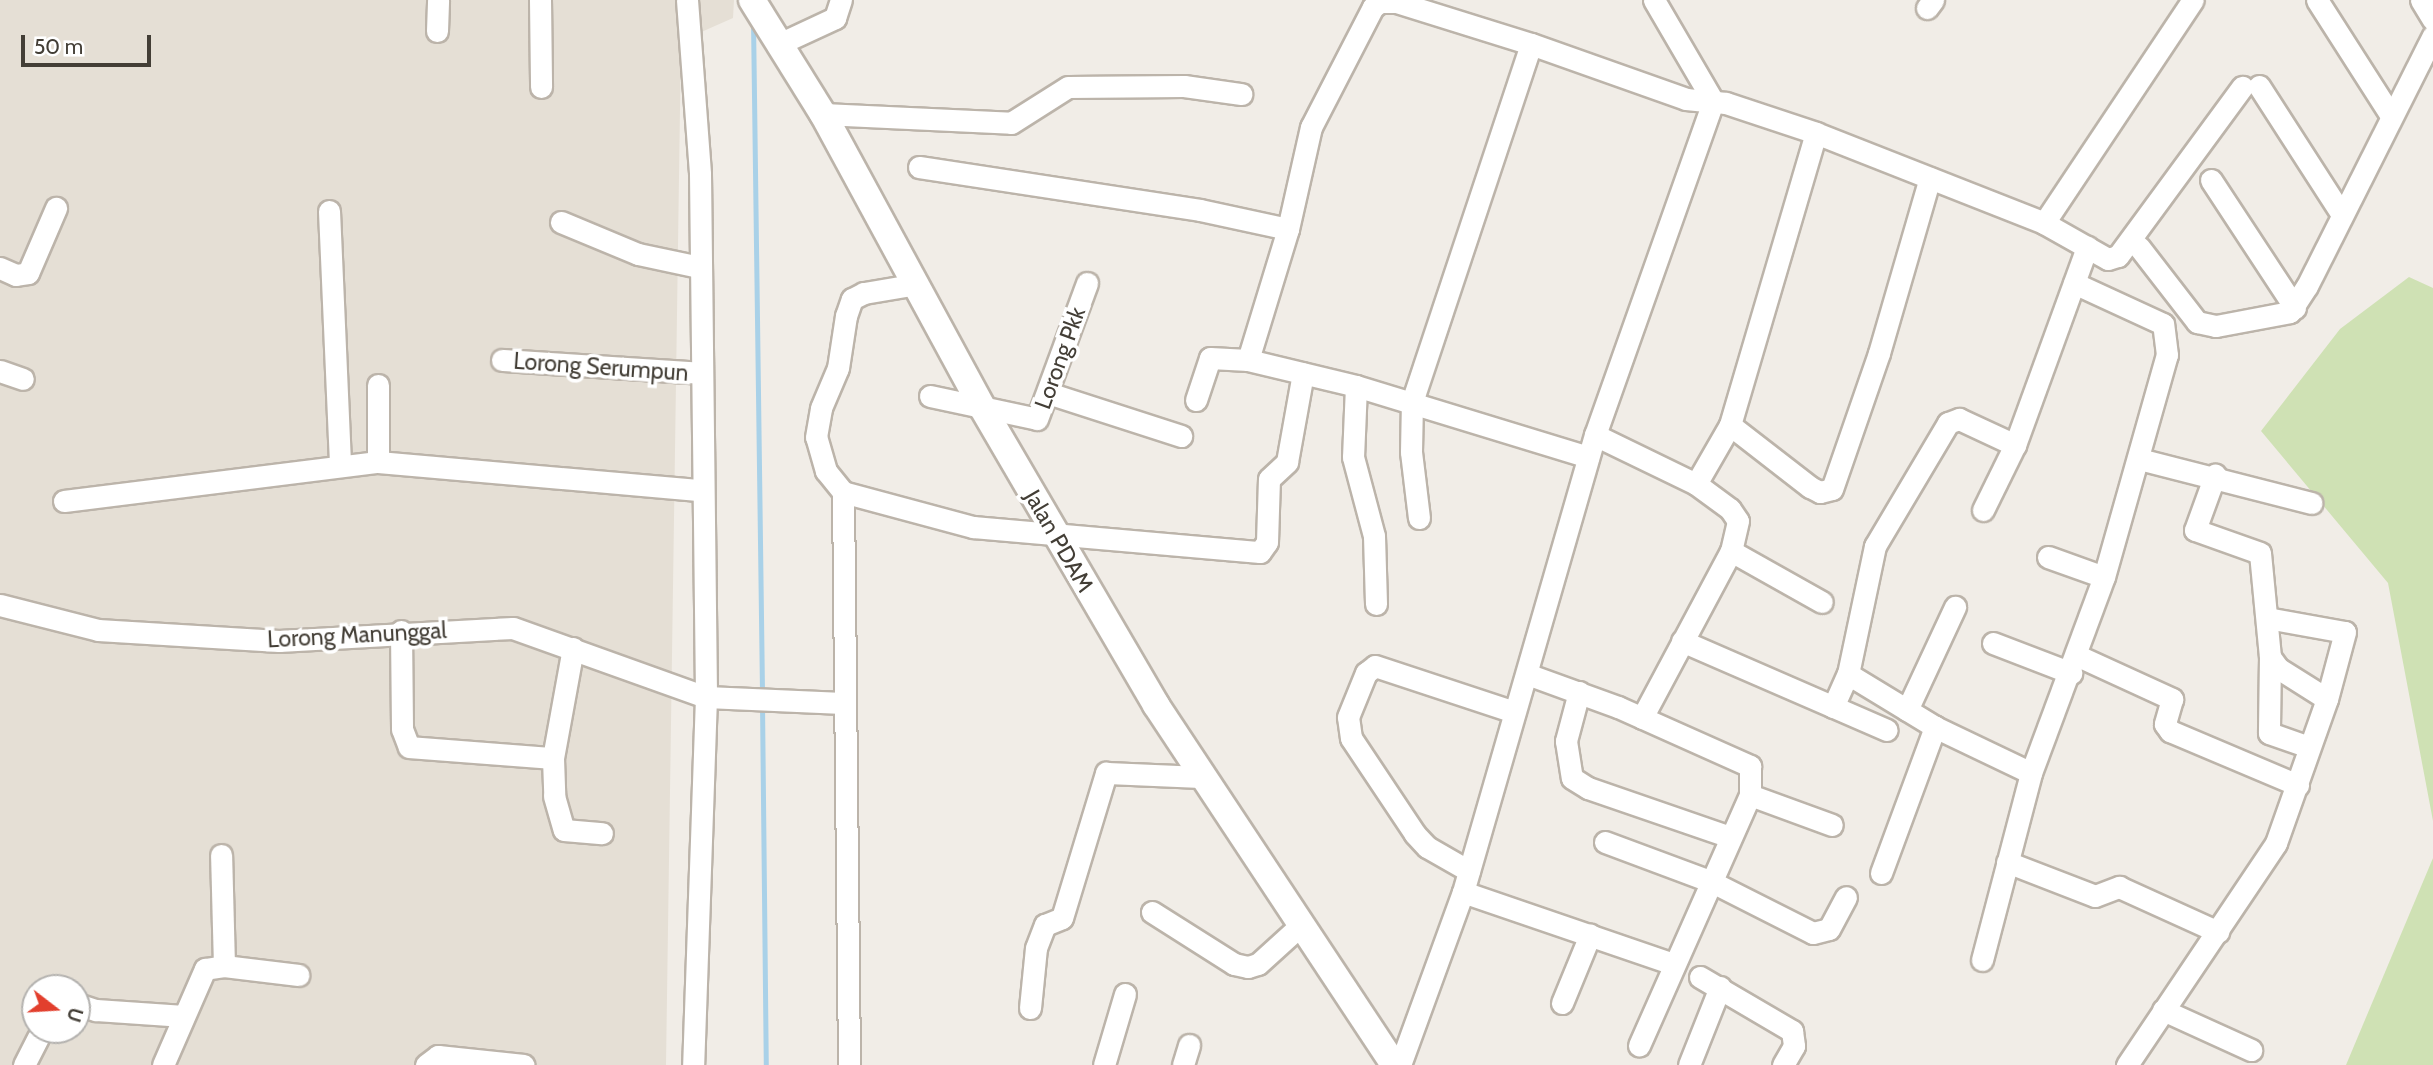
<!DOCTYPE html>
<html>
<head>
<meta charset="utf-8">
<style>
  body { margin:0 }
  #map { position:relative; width:2433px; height:1065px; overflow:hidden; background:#f1ede7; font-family:Cabin,sans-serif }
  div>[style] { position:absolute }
  .residential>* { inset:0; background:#e5dfd5 }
  .green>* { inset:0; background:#cfe1b4 }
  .stream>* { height:5px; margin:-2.5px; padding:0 2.5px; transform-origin:2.5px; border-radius:2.5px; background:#a9d1e8 }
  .roads { filter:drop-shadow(2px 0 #bcb4aa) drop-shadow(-2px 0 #bcb4aa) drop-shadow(0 2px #bcb4aa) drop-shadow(0 -2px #bcb4aa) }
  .minor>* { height:21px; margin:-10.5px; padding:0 10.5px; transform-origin:10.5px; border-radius:10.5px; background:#fff }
  .tertiary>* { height:26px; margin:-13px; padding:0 13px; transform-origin:13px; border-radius:13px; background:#fff }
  span { translate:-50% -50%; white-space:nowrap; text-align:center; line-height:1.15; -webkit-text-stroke:7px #fff; paint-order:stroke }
  .street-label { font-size:23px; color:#433e36 }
  .north { position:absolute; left:21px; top:974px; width:70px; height:70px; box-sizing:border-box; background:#fff; border:2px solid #b4b2af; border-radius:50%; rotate:107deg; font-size:19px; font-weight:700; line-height:28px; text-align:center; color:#433e36 }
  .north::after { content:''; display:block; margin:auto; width:24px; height:32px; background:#e23f2d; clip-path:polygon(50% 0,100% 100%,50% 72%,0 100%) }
  .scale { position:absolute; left:21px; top:35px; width:130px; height:32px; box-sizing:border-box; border:4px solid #433e36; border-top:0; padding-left:9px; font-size:21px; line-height:24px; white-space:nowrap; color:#433e36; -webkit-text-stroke:5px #fff; paint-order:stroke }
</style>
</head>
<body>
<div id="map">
  <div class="residential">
    <i style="clip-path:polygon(evenodd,0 0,734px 0,733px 18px,681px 41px,666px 1065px,0 1065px,0 0,35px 988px,77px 988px,77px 1030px,35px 1030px,35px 988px)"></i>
  </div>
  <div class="green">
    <i style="clip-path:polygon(2409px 277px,2433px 288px,2433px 821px,2388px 583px,2261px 431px,2340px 329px)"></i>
    <i style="clip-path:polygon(2433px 858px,2433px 1065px,2346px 1065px)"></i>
  </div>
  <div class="stream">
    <i style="left:753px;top:21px;width:672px;rotate:89.23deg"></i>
    <i style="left:762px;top:703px;width:362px;rotate:89.4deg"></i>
  </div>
  <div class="roads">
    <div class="minor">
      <i style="left:540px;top:0;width:87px;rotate:89.3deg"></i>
      <i style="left:687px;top:0;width:174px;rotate:85.7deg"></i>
      <i style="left:700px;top:174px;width:523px;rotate:89.34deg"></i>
      <i style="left:706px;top:697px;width:368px;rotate:92deg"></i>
      <i style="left:2317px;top:0;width:135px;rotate:57.4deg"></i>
      <i style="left:2421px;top:0;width:23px;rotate:59deg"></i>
      <i style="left:1927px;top:8px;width:10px;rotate:-53deg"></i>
      <i style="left:437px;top:31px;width:31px;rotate:-88deg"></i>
      <i style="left:779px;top:44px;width:62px;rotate:-24.9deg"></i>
      <i style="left:835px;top:18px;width:19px;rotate:-72deg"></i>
      <i style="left:1531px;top:44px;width:141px;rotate:-162.7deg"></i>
      <i style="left:1396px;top:2px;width:16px;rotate:180deg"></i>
      <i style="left:1380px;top:2px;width:9px;rotate:144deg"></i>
      <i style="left:1373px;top:7px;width:135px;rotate:117.3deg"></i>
      <i style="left:1311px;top:127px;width:105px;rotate:102.7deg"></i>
      <i style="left:1288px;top:229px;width:137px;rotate:107deg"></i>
      <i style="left:1248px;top:360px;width:111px;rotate:13.5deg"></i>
      <i style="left:1356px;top:386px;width:243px;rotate:17deg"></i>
      <i style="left:2259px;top:86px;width:153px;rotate:57.2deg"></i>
      <i style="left:823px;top:114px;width:188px;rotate:2.7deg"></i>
      <i style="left:1011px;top:123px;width:67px;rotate:-32.3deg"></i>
      <i style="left:1068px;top:87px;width:116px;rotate:-0.5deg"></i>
      <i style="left:1184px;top:86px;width:58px;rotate:8deg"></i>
      <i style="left:919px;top:167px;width:284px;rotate:8.7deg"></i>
      <i style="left:1200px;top:210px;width:90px;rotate:12.2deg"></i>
      <i style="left:2211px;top:180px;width:153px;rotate:56.7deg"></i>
      <i style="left:329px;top:211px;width:253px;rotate:87.5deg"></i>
      <i style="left:561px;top:222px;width:83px;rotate:22.6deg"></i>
      <i style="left:638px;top:254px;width:62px;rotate:12deg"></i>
      <i style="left:2044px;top:223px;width:268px;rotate:-56.3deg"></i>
      <i style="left:2139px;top:247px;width:95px;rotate:52.3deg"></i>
      <i style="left:2197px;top:322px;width:19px;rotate:12deg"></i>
      <i style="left:2216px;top:326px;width:75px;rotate:-10.7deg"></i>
      <i style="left:2290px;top:312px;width:31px;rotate:-57deg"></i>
      <i style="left:2307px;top:286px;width:280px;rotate:-63.3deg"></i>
      <i style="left:0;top:268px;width:17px;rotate:24deg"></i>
      <i style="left:16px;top:275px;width:12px;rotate:-9deg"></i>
      <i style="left:28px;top:273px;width:71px;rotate:-66.7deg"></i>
      <i style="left:502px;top:360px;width:199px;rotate:3.7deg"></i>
      <i style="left:0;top:371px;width:24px;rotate:19deg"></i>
      <i style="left:1356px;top:386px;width:71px;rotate:92.4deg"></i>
      <i style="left:1353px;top:457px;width:82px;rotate:75.1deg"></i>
      <i style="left:1374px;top:536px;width:68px;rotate:88.3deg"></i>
      <i style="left:1048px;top:393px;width:140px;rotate:17.9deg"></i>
      <i style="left:930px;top:396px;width:109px;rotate:12.1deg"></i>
      <i style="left:1037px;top:419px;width:145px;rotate:-69.8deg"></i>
      <i style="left:1196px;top:400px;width:44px;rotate:-71.6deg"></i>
      <i style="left:1210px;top:358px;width:38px;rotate:3deg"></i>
      <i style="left:1730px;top:425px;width:101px;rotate:37.8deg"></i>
      <i style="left:1810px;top:487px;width:11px;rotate:27deg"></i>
      <i style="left:1820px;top:492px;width:12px;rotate:-14deg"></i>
      <i style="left:1832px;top:489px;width:144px;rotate:-70.9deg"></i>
      <i style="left:1879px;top:353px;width:182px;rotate:-73.8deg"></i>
      <i style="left:1595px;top:435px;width:112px;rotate:25.9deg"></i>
      <i style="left:1696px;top:484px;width:42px;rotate:36.3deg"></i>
      <i style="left:1730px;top:509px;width:14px;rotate:56deg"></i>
      <i style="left:1738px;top:521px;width:31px;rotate:103deg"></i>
      <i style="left:1731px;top:551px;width:189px;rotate:118.1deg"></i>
      <i style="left:2139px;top:459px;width:178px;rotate:14.3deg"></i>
      <i style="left:378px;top:462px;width:77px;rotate:-90deg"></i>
      <i style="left:1696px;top:484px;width:68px;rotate:-60deg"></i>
      <i style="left:1730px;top:425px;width:304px;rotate:-73.6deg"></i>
      <i style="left:843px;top:492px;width:27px;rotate:-129deg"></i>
      <i style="left:826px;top:471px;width:35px;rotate:-106deg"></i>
      <i style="left:816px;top:437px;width:29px;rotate:-80deg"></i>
      <i style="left:821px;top:408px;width:43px;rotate:-67deg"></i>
      <i style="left:838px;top:368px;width:53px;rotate:-81.3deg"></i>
      <i style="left:846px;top:316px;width:18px;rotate:-71deg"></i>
      <i style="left:852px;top:299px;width:13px;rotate:-27deg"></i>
      <i style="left:864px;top:293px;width:54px;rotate:-9.6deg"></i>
      <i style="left:64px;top:501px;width:316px;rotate:-7.1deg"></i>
      <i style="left:378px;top:462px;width:324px;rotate:5deg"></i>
      <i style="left:1983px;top:510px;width:72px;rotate:-63.8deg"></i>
      <i style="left:2015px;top:445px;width:211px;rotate:-70deg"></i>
      <i style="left:1419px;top:518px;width:66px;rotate:-96.9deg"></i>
      <i style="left:1411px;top:452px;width:50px;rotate:-88.9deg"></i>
      <i style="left:1412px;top:402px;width:377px;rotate:-71.6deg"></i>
      <i style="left:1531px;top:44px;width:164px;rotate:19.5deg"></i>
      <i style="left:1686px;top:99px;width:40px;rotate:5.7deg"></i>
      <i style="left:1726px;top:103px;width:95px;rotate:18.4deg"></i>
      <i style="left:1816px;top:133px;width:245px;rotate:21.5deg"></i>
      <i style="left:2044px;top:223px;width:73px;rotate:29.4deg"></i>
      <i style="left:2108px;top:259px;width:10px;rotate:-17deg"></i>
      <i style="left:2118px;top:256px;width:210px;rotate:-53.7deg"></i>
      <i style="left:1731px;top:551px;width:104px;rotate:29.3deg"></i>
      <i style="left:2048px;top:557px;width:59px;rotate:19.7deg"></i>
      <i style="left:0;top:605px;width:101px;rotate:14.3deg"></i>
      <i style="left:98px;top:630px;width:181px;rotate:3.5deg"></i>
      <i style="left:279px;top:641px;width:234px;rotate:-3.2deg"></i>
      <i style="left:513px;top:628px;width:205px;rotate:19.7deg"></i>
      <i style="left:706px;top:697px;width:137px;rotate:2.5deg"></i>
      <i style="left:2267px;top:618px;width:79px;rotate:10.2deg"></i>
      <i style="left:2345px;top:632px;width:69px;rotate:105deg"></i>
      <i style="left:401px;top:631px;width:98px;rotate:89.4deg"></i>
      <i style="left:402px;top:729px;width:19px;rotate:69deg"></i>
      <i style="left:409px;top:747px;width:144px;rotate:4.4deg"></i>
      <i style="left:1682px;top:641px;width:223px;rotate:23.5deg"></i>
      <i style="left:1993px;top:643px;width:84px;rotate:21deg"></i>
      <i style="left:573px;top:648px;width:112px;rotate:100.3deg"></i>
      <i style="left:553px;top:758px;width:38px;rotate:88deg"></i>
      <i style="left:554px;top:796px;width:35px;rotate:74deg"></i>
      <i style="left:564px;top:830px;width:38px;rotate:5deg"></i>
      <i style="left:2076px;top:655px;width:106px;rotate:24.6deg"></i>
      <i style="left:2172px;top:699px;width:26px;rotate:106deg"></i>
      <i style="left:2165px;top:724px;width:9px;rotate:54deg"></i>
      <i style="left:2170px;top:731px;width:139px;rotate:22.9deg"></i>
      <i style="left:2270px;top:657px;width:76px;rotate:90.8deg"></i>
      <i style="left:2269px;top:733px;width:42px;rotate:19.3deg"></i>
      <i style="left:1527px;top:674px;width:97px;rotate:19.9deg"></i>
      <i style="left:1618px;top:707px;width:145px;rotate:24.1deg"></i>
      <i style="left:1750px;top:766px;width:29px;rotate:90deg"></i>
      <i style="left:1750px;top:795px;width:274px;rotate:113.9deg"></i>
      <i style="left:1848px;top:674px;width:102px;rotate:31.3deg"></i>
      <i style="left:1935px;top:727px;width:106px;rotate:25.6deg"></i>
      <i style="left:1579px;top:692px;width:51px;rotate:104.9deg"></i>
      <i style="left:1566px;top:741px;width:37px;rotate:81deg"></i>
      <i style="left:1572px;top:778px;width:19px;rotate:32deg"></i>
      <i style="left:1588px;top:788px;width:150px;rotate:19deg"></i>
      <i style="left:1833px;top:707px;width:36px;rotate:-66deg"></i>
      <i style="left:1848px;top:674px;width:131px;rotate:-78.1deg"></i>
      <i style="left:1875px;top:546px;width:143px;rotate:-59.3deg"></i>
      <i style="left:1948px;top:423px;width:12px;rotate:-20deg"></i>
      <i style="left:1959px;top:419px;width:62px;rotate:24.9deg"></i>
      <i style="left:1907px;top:710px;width:114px;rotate:-65deg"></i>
      <i style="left:1750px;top:795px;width:87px;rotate:20.1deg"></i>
      <i style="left:1605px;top:842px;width:112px;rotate:20.4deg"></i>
      <i style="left:1710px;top:881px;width:115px;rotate:26.8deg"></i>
      <i style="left:1813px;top:933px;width:16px;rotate:-14deg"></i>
      <i style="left:1829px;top:929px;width:36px;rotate:-62deg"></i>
      <i style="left:2007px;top:862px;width:94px;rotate:21.1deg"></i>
      <i style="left:2095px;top:896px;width:26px;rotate:-21deg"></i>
      <i style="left:2119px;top:887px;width:109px;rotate:24.4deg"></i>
      <i style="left:1469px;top:871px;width:48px;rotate:-150.3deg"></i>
      <i style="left:1427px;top:847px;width:18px;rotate:-133deg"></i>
      <i style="left:1415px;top:834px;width:115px;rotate:-123.7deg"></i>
      <i style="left:1351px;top:738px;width:21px;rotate:-98deg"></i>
      <i style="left:1348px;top:717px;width:48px;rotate:-67.8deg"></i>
      <i style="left:1366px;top:673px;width:11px;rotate:-38deg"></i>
      <i style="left:1375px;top:666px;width:146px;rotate:18.3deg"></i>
      <i style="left:1881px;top:873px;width:156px;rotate:-69.7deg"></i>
      <i style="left:1463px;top:892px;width:222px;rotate:18.9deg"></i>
      <i style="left:1152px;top:912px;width:97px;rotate:32.4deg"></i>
      <i style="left:1234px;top:964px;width:14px;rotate:12deg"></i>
      <i style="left:1248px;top:967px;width:10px;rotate:-17deg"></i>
      <i style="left:1258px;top:964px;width:58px;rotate:-42.2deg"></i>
      <i style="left:1982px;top:960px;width:193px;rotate:-75.3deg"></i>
      <i style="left:2031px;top:773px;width:209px;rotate:-69.6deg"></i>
      <i style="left:2104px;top:577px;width:231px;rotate:-74.2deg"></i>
      <i style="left:2167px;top:355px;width:31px;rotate:-97deg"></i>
      <i style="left:2163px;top:324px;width:98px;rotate:-155.3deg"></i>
      <i style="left:224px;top:966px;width:75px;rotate:6.9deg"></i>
      <i style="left:1700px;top:977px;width:107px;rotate:30.4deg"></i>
      <i style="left:1792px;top:1031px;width:15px;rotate:82deg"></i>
      <i style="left:1794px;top:1046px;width:22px;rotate:120deg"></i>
      <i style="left:1562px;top:1003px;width:74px;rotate:-67.6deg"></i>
      <i style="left:77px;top:1004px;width:20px;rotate:18deg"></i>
      <i style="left:96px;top:1010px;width:88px;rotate:3.9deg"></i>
      <i style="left:1030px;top:1008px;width:60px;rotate:-84.3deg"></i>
      <i style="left:1036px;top:948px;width:25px;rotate:-69deg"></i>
      <i style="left:1045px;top:925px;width:18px;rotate:-22deg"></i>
      <i style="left:1062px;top:918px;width:152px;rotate:-73.1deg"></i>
      <i style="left:1106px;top:773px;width:96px;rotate:2.4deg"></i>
      <i style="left:2163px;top:1010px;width:97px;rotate:24.4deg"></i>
      <i style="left:24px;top:1065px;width:31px;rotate:-63deg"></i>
      <i style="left:163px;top:1065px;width:105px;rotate:-66.4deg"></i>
      <i style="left:205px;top:969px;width:19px;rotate:-9deg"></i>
      <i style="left:224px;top:966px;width:111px;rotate:-91.5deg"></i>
      <i style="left:426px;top:1065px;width:15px;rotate:-37deg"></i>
      <i style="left:438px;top:1056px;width:86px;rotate:6deg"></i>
      <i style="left:849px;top:1065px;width:573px;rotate:-90.6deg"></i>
      <i style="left:843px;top:492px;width:135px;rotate:15.1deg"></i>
      <i style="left:973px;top:527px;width:288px;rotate:5deg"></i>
      <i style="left:1260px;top:552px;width:12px;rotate:-55deg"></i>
      <i style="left:1267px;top:542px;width:63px;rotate:-88.2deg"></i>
      <i style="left:1269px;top:479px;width:25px;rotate:-43deg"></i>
      <i style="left:1287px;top:462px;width:90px;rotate:-79.8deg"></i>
      <i style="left:1104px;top:1065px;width:74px;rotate:-73.5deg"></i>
      <i style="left:1183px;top:1065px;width:21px;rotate:-73deg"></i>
      <i style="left:1400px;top:1065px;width:184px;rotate:-70deg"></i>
      <i style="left:1463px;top:892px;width:476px;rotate:-73.9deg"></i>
      <i style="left:1595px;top:435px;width:354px;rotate:-70.5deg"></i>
      <i style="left:1713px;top:101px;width:117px;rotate:-120.3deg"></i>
      <i style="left:1689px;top:1065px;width:84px;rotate:-68.3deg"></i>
      <i style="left:2127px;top:1065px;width:267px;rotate:-56.1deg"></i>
      <i style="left:2276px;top:843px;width:153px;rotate:-70.5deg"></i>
      <i style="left:2327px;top:699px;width:58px;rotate:-147.7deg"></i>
      <i style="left:2278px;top:668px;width:14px;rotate:-126deg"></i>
      <i style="left:2270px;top:657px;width:104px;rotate:-95.5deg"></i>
      <i style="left:2260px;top:553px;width:69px;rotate:-160.5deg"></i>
      <i style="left:2195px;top:530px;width:59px;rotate:-70deg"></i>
    </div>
    <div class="tertiary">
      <i style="left:752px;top:0;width:134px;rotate:58.1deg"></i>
      <i style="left:823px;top:114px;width:333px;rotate:61.5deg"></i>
      <i style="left:982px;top:407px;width:345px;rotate:59.7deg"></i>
      <i style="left:1156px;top:705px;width:432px;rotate:56.5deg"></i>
    </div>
  </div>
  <div class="street-label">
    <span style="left:1060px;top:358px;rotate:-70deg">Lorong Pkk</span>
    <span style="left:601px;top:367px;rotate:4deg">Lorong Serumpun</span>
    <span style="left:1059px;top:541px;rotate:60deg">Jalan PDAM</span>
    <span style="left:357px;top:635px;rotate:-3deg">Lorong Manunggal</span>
  </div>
  <div class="north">U</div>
  <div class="scale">50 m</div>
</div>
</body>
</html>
